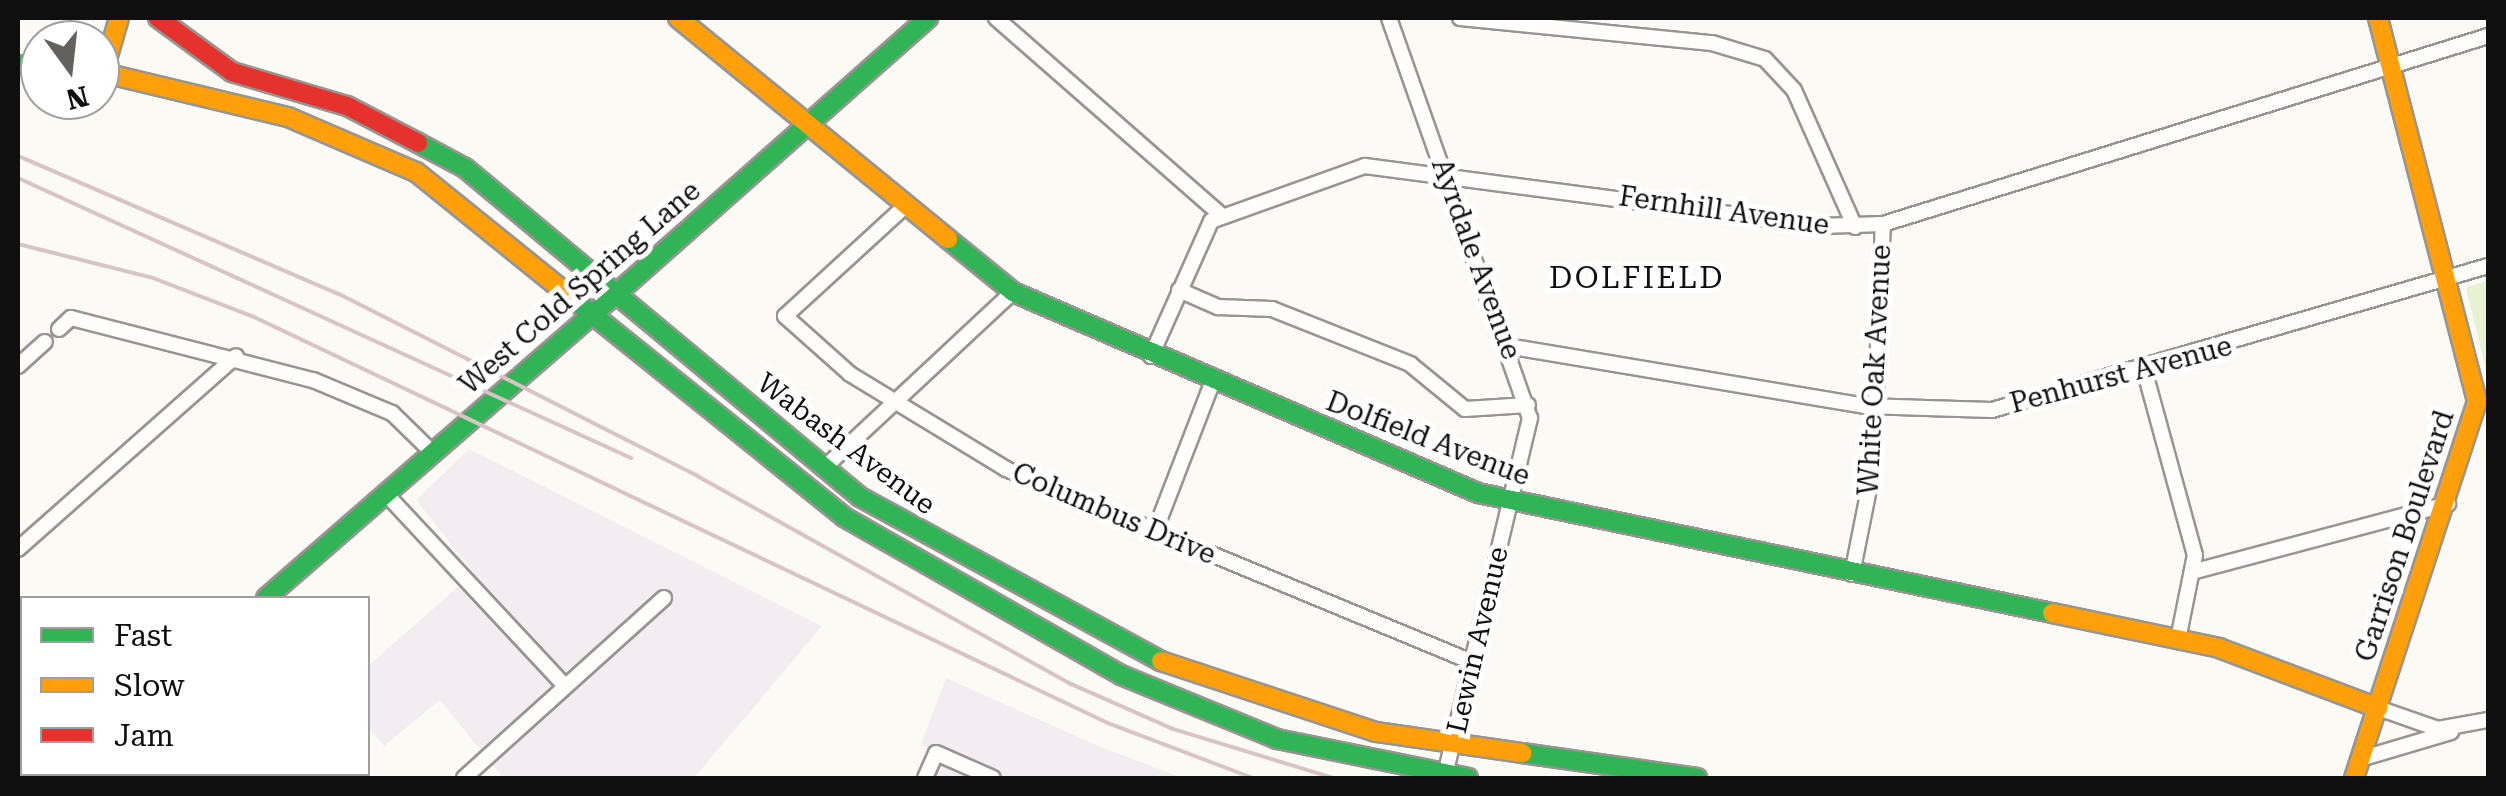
<!DOCTYPE html>
<html>
<head>
<meta charset="utf-8">
<style>
  body { margin:0 }
  #map { position:relative; width:2506px; height:796px; overflow:hidden; background:#fcfaf4; font-family:"Roboto Serif",serif }
  div>[style] { position:absolute }
  .industrial>* { inset:0; background:#f3edf1 }
  .green>* { inset:0; background:#e6f2d2 }
  .roads { filter:drop-shadow(2px 0 #969592) drop-shadow(-2px 0 #969592) drop-shadow(0 2px #969592) drop-shadow(0 -2px #969592) }
  .street>* { height:14px; margin:-7px; padding:0 7px; transform-origin:7px; border-radius:7px; background:#fffefd }
  .fast>* { height:18px; margin:-9px; padding:0 9px; transform-origin:9px; border-radius:9px; background:#30b455 }
  .slow>* { height:18px; margin:-9px; padding:0 9px; transform-origin:9px; border-radius:9px; background:#ff9f0a }
  .jam>* { height:18px; margin:-9px; padding:0 9px; transform-origin:9px; border-radius:9px; background:#e5322d }
  .rail>* { height:4px; margin:-2px; padding:0 2px; transform-origin:2px; border-radius:2px; background:#d9c4c5 }
  span { translate:-50% -50%; white-space:nowrap; text-align:center; line-height:1.15; -webkit-text-stroke:10px #fff; paint-order:stroke }
  .street-label { font-size:28px; color:#0f0f0f }
  .neighbourhood-label { font-size:30px; color:#0f0f0f; letter-spacing:2.5px }
  .frame { position:absolute; inset:0; border:20px solid #0f0f0f; pointer-events:none }
  .legend { position:absolute; left:20px; top:596px; width:350px; height:180px; box-sizing:border-box; background:#fff; border:2px solid #9f9f9f; margin:0; padding:12px 18px; list-style:none; font-size:30px; color:#0f0f0f }
  .legend li { display:flex; align-items:center; gap:20px; height:50px }
  .legend b { width:50px; border:2px solid #9f9f9f }
  .north { position:absolute; left:20px; top:20px; width:100px; height:100px; box-sizing:border-box; background:#fff; border:2px solid #9f9f9f; border-radius:50%; rotate:165deg; font-size:28px; font-weight:700; line-height:40px; text-align:center; color:#0f0f0f }
  .north::after { content:''; display:block; margin:auto; width:35px; height:45px; background:#62615f; clip-path:polygon(50% 0,100% 100%,50% 72%,0 100%) }
</style>
</head>
<body>
<div id="map">
  <div class="industrial">
    <i style="clip-path:polygon(469px 449px,822px 626px,694px 778px,503px 778px,440px 700px,384px 746px,368px 727px,368px 666px,474px 573px,416px 500px)"></i>
    <i style="clip-path:polygon(946px 678px,1096px 745px,1183px 778px,932px 778px,939px 752px,921px 744px)"></i>
  </div>
  <div class="green">
    <i style="clip-path:polygon(2488px 280px,2488px 378px,2466px 288px)"></i>
  </div>
  <div class="roads">
    <div class="street">
      <i style="left:996px;top:18px;width:299px;rotate:41.2deg"></i>
      <i style="left:1389px;top:18px;width:424px;rotate:70.6deg"></i>
      <i style="left:1530px;top:418px;width:367px;rotate:103.4deg"></i>
      <i style="left:1460px;top:18px;width:253px;rotate:5.7deg"></i>
      <i style="left:1712px;top:43px;width:55px;rotate:16.8deg"></i>
      <i style="left:1765px;top:59px;width:42px;rotate:46.9deg"></i>
      <i style="left:1794px;top:90px;width:150px;rotate:66deg"></i>
      <i style="left:903px;top:208px;width:160px;rotate:137.5deg"></i>
      <i style="left:785px;top:316px;width:87px;rotate:41.7deg"></i>
      <i style="left:850px;top:374px;width:183px;rotate:31.3deg"></i>
      <i style="left:1006px;top:469px;width:504px;rotate:22.5deg"></i>
      <i style="left:1179px;top:290px;width:43px;rotate:23.6deg"></i>
      <i style="left:1218px;top:307px;width:54px;rotate:2.1deg"></i>
      <i style="left:1272px;top:309px;width:149px;rotate:21.7deg"></i>
      <i style="left:1410px;top:364px;width:71px;rotate:39.3deg"></i>
      <i style="left:1465px;top:409px;width:63px;rotate:-3.6deg"></i>
      <i style="left:59px;top:329px;width:16px;rotate:-43deg"></i>
      <i style="left:71px;top:318px;width:250px;rotate:14.4deg"></i>
      <i style="left:313px;top:380px;width:86px;rotate:22.7deg"></i>
      <i style="left:392px;top:413px;width:59px;rotate:44.3deg"></i>
      <i style="left:1507px;top:346px;width:362px;rotate:9.5deg"></i>
      <i style="left:1864px;top:406px;width:128px;rotate:1.8deg"></i>
      <i style="left:1992px;top:410px;width:516px;rotate:-16.19deg"></i>
      <i style="left:1151px;top:356px;width:148px;rotate:-66deg"></i>
      <i style="left:1211px;top:221px;width:164px;rotate:-19.7deg"></i>
      <i style="left:1365px;top:166px;width:458px;rotate:7.5deg"></i>
      <i style="left:1819px;top:226px;width:64px;rotate:-1.8deg"></i>
      <i style="left:1883px;top:224px;width:634px;rotate:-17.26deg"></i>
      <i style="left:18px;top:366px;width:36px;rotate:-42deg"></i>
      <i style="left:2144px;top:369px;width:193px;rotate:74.7deg"></i>
      <i style="left:2195px;top:555px;width:86px;rotate:101.4deg"></i>
      <i style="left:823px;top:469px;width:260px;rotate:-43deg"></i>
      <i style="left:387px;top:495px;width:260px;rotate:47deg"></i>
      <i style="left:1155px;top:531px;width:161px;rotate:-68.9deg"></i>
      <i style="left:18px;top:549px;width:291px;rotate:-41.5deg"></i>
      <i style="left:2192px;top:572px;width:265px;rotate:-14.9deg"></i>
      <i style="left:1852px;top:574px;width:107px;rotate:-78.7deg"></i>
      <i style="left:1873px;top:469px;width:245px;rotate:-87.7deg"></i>
      <i style="left:2378px;top:708px;width:64px;rotate:19.3deg"></i>
      <i style="left:2438px;top:729px;width:51px;rotate:-10.2deg"></i>
      <i style="left:2360px;top:759px;width:95px;rotate:-16.5deg"></i>
      <i style="left:308px;top:774px;width:6px;rotate:45deg"></i>
      <i style="left:464px;top:778px;width:269px;rotate:-42deg"></i>
      <i style="left:925px;top:778px;width:27px;rotate:-66deg"></i>
      <i style="left:936px;top:753px;width:62px;rotate:23.7deg"></i>
    </div>
    <div class="fast">
      <i style="left:18px;top:65px;width:22px;rotate:3deg"></i>
      <i style="left:418px;top:143px;width:53px;rotate:28deg"></i>
      <i style="left:465px;top:168px;width:514px;rotate:39.79deg"></i>
      <i style="left:860px;top:497px;width:343px;rotate:28.6deg"></i>
      <i style="left:948px;top:239px;width:84px;rotate:39.2deg"></i>
      <i style="left:1013px;top:292px;width:507px;rotate:23.38deg"></i>
      <i style="left:1478px;top:493px;width:586px;rotate:11.81deg"></i>
      <i style="left:616px;top:294px;width:417px;rotate:-41.5deg"></i>
      <i style="left:572px;top:298px;width:349px;rotate:38.8deg"></i>
      <i style="left:844px;top:517px;width:319px;rotate:29.7deg"></i>
      <i style="left:1121px;top:675px;width:169px;rotate:22.3deg"></i>
      <i style="left:1277px;top:739px;width:195px;rotate:11.5deg"></i>
      <i style="left:266px;top:598px;width:464px;rotate:-41deg"></i>
      <i style="left:1522px;top:753px;width:177px;rotate:8.1deg"></i>
    </div>
    <div class="slow">
      <i style="left:678px;top:18px;width:349px;rotate:39.3deg"></i>
      <i style="left:100px;top:72px;width:193px;rotate:13.5deg"></i>
      <i style="left:288px;top:117px;width:139px;rotate:23.3deg"></i>
      <i style="left:416px;top:172px;width:201px;rotate:38.9deg"></i>
      <i style="left:103px;top:73px;width:57px;rotate:-73.8deg"></i>
      <i style="left:2052px;top:613px;width:171px;rotate:11.8deg"></i>
      <i style="left:2219px;top:648px;width:170px;rotate:20.7deg"></i>
      <i style="left:1161px;top:661px;width:226px;rotate:18.3deg"></i>
      <i style="left:1376px;top:732px;width:148px;rotate:8.2deg"></i>
      <i style="left:63px;top:778px;width:6px;rotate:-39deg"></i>
      <i style="left:2354px;top:778px;width:397px;rotate:-71.9deg"></i>
      <i style="left:2477px;top:401px;width:396px;rotate:-104.5deg"></i>
    </div>
    <div class="jam">
      <i style="left:158px;top:18px;width:92px;rotate:36.1deg"></i>
      <i style="left:232px;top:72px;width:120px;rotate:16.5deg"></i>
      <i style="left:347px;top:106px;width:80px;rotate:27.5deg"></i>
    </div>
  </div>
  <div class="rail">
    <i style="left:18px;top:156px;width:349px;rotate:23.3deg"></i>
    <i style="left:339px;top:294px;width:404px;rotate:26.9deg"></i>
    <i style="left:699px;top:477px;width:426px;rotate:29.1deg"></i>
    <i style="left:1071px;top:684px;width:111px;rotate:23.8deg"></i>
    <i style="left:1173px;top:729px;width:167px;rotate:17deg"></i>
    <i style="left:18px;top:178px;width:674px;rotate:24.55deg"></i>
    <i style="left:18px;top:244px;width:139px;rotate:14.1deg"></i>
    <i style="left:153px;top:278px;width:108px;rotate:21.1deg"></i>
    <i style="left:254px;top:317px;width:946px;rotate:25.43deg"></i>
    <i style="left:1108px;top:723px;width:155px;rotate:20.8deg"></i>
  </div>
  <div class="street-label">
    <span style="left:1724px;top:211px;rotate:8deg">Fernhill Avenue</span>
    <span style="left:1476px;top:259px;rotate:70deg">Ayrdale Avenue</span>
    <span style="left:580px;top:288px;rotate:-41deg">West Cold Spring Lane</span>
    <span style="left:1875px;top:370px;rotate:-87deg">White Oak Avenue</span>
    <span style="left:2121px;top:375px;rotate:-15deg">Penhurst Avenue</span>
    <span style="left:1428px;top:439px;rotate:21deg">Dolfield Avenue</span>
    <span style="left:846px;top:444px;rotate:37deg">Wabash Avenue</span>
    <span style="left:1114px;top:514px;rotate:23deg">Columbus Drive</span>
    <span style="left:2405px;top:536px;rotate:-72deg">Garrison Boulevard</span>
    <span style="left:1478px;top:640px;rotate:-77deg">Lewin Avenue</span>
  </div>
  <div class="neighbourhood-label">
    <span style="left:1637px;top:278px">DOLFIELD</span>
  </div>
  <div class="frame"></div>
  <ul class="legend">
  <li><b style="height:12px;background:#30b455"></b>Fast</li>
  <li><b style="height:12px;background:#ff9f0a"></b>Slow</li>
  <li><b style="height:12px;background:#e5322d"></b>Jam</li>
  </ul>
  <div class="north">N</div>
</div>
</body>
</html>
